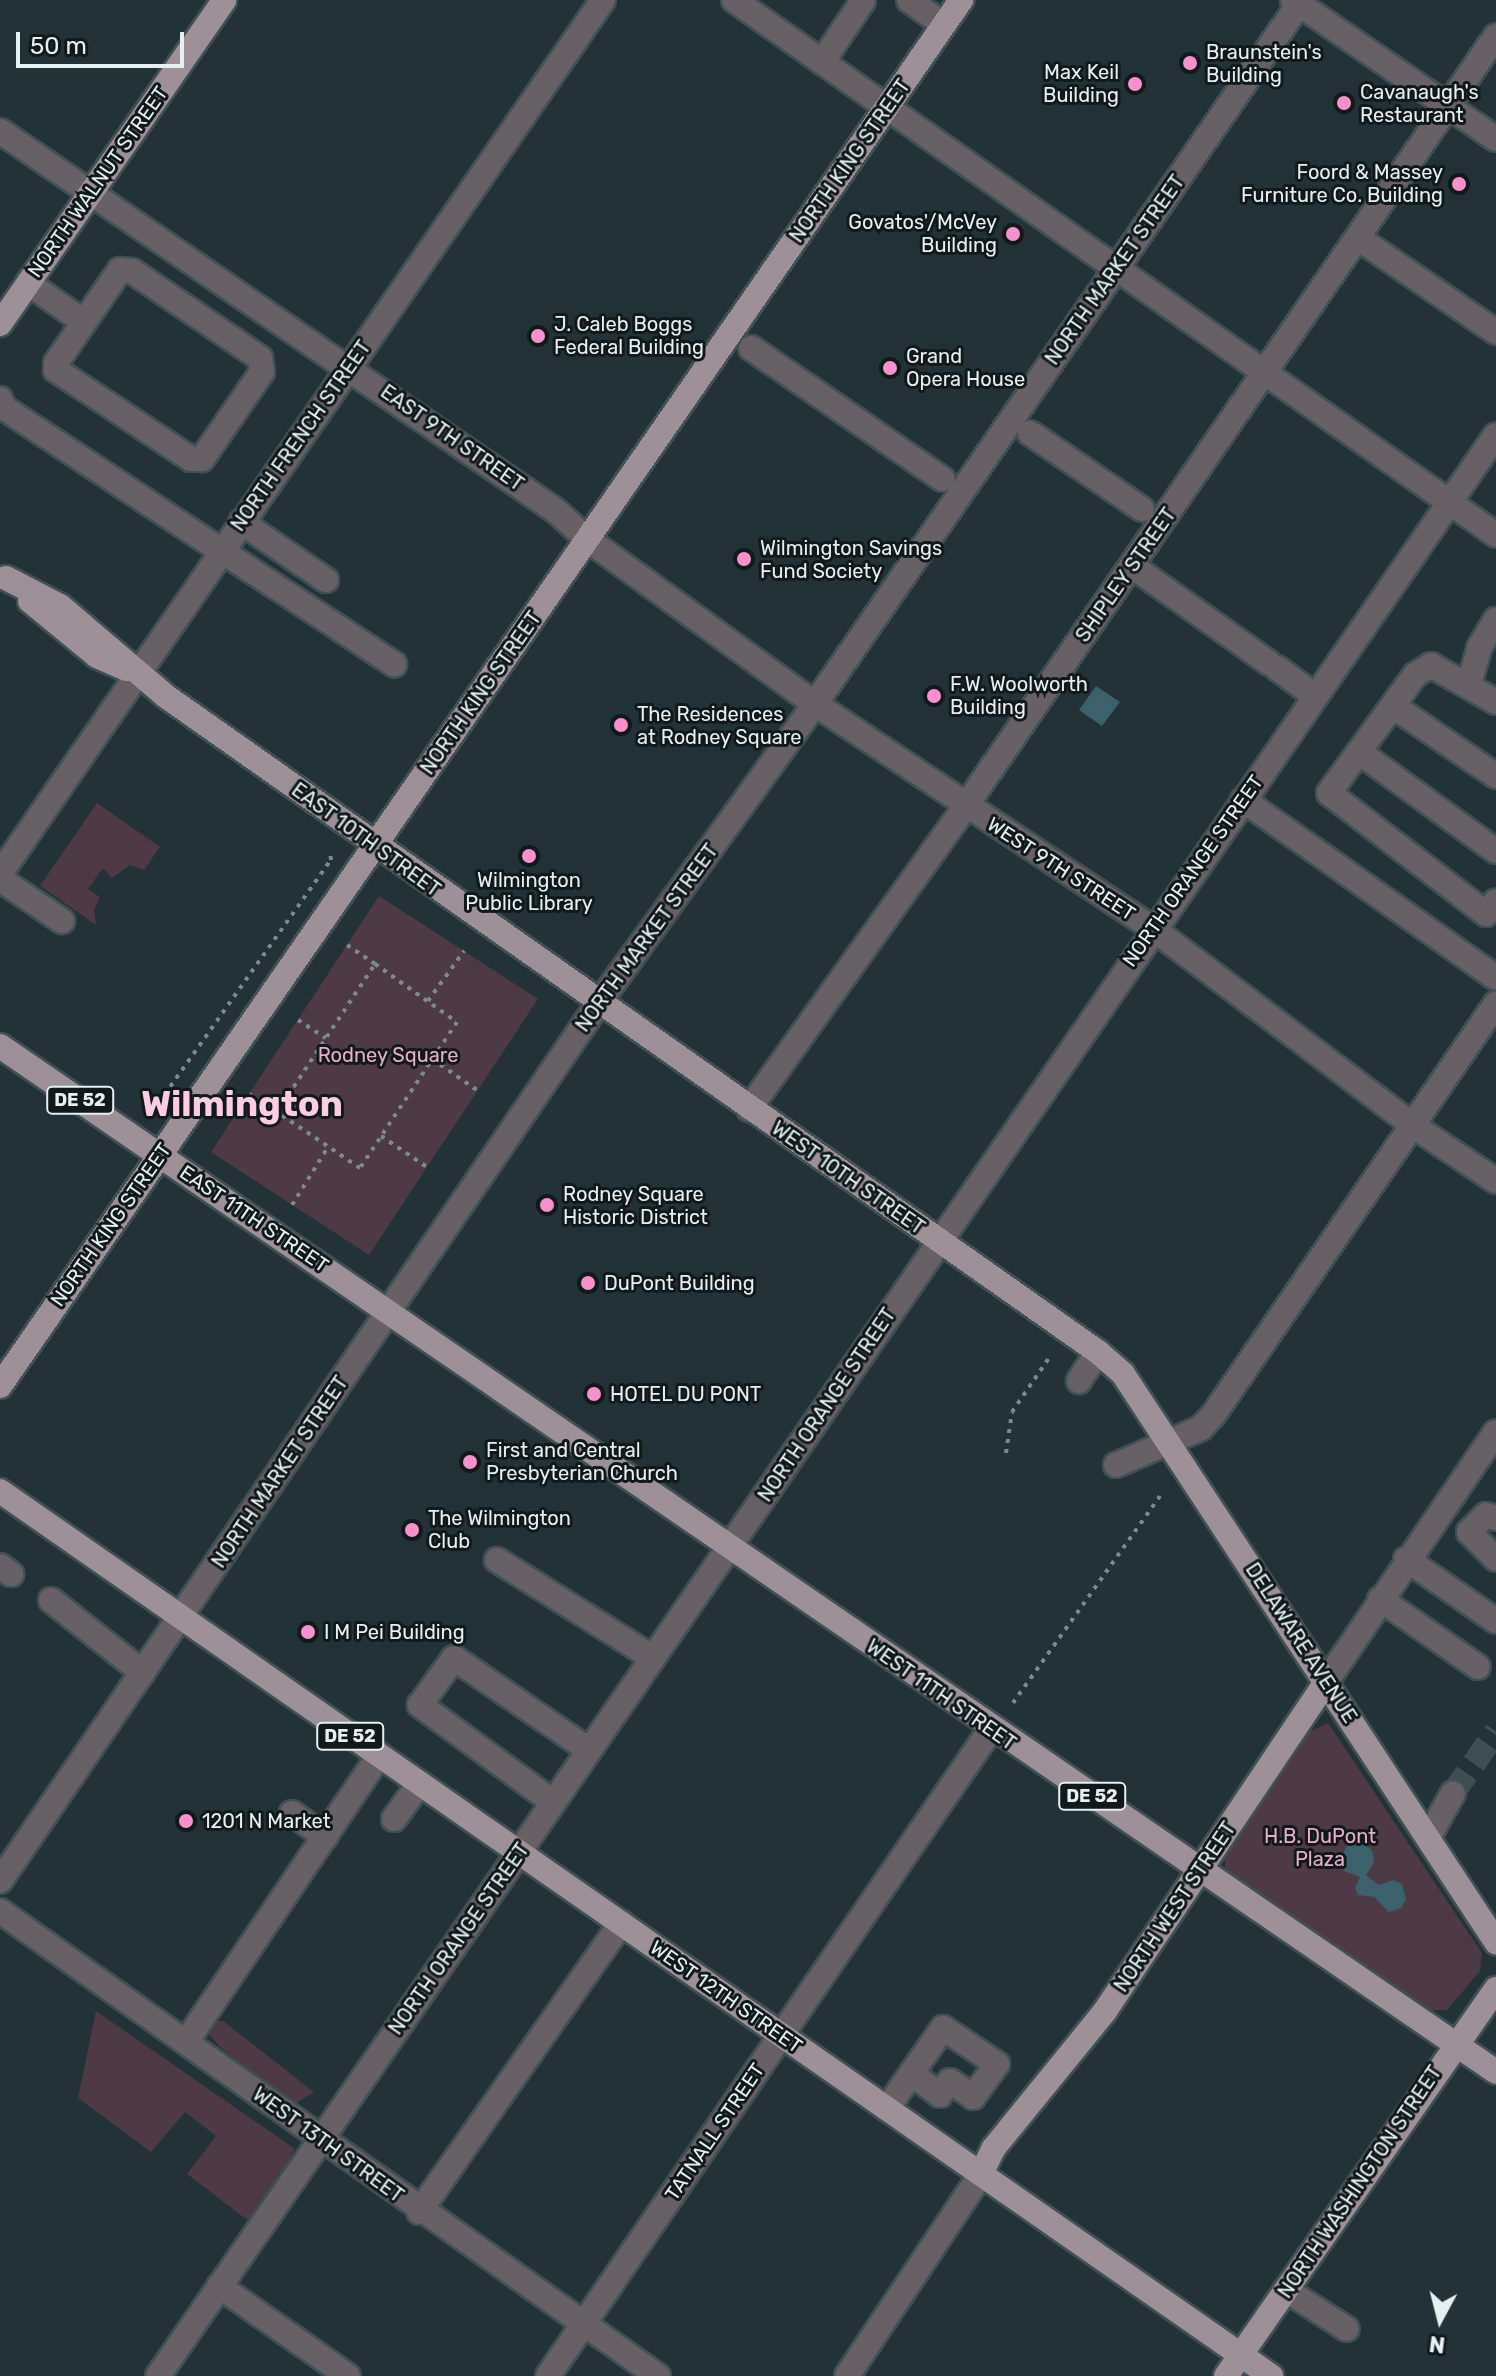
<!DOCTYPE html>
<html>
<head>
<meta charset="utf-8">
<style>
  body { margin:0 }
  #map { position:relative; width:1496px; height:2376px; overflow:hidden; background:#223237; font-family:Rubik,sans-serif }
  div>[style] { position:absolute }
  .green>* { inset:0; background:#4d3a44 }
  .water>* { inset:0; background:#3b616b }
  .minor-tunnel>* { height:24px; margin-top:-12px; transform-origin:0; background:repeating-linear-gradient(90deg,#3f4e53 0 24px,transparent 0 36px) }
  .path>* { height:4px; margin-top:-2px; transform-origin:0; background:repeating-linear-gradient(90deg,#7c898d 0 4px,transparent 0 10px) }
  .roads { filter:drop-shadow(2px 0 #415055) drop-shadow(-2px 0 #415055) drop-shadow(0 2px #415055) drop-shadow(0 -2px #415055) }
  .minor>* { height:24px; margin:-12px; padding:0 12px; transform-origin:12px; border-radius:12px; background:#676064 }
  .major>* { height:24px; margin:-12px; padding:0 12px; transform-origin:12px; border-radius:12px; background:#9e9097 }
  .dots>* { width:22px; height:22px; translate:-50% -50%; box-sizing:border-box; border:4px solid #12191b; border-radius:50% }
  span { translate:-50% -50%; white-space:nowrap; text-align:center; line-height:1.15; -webkit-text-stroke:6px #12191b; paint-order:stroke }
  .shield-label span { padding:2px 6px; background:#12191b; border:2px solid; border-radius:6px; -webkit-text-stroke-width:0 }
  .shield-label { font-size:18px; color:#e6f0f2; font-weight:700 }
  .poi-label { font-size:20px; color:#e6f0f2 }
  .left { translate:0 -50%; text-align:left }
  .right { translate:-100% -50%; text-align:right }
  .street-label { font-size:20px; color:#e6f0f2 }
  .park-label { font-size:20px; color:#e7aecc }
  .town-label { font-size:36px; color:#fbcde5; font-weight:700 }
  .north { position:absolute; left:1400px; top:2280px; width:80px; height:80px; -webkit-text-stroke:6px #12191b; paint-order:stroke; rotate:187deg; font-size:22px; font-weight:700; line-height:32px; text-align:center; color:#e6f0f2 }
  .north::after { content:''; display:block; margin:auto; width:28px; height:36px; background:#e6f0f2; clip-path:polygon(50% 0,100% 100%,50% 72%,0 100%) }
  .scale { position:absolute; left:16px; top:32px; width:168px; height:36px; box-sizing:border-box; border:4px solid #e6f0f2; border-top:0; padding-left:10px; font-size:24px; line-height:28px; white-space:nowrap; color:#e6f0f2; -webkit-text-stroke:6px #12191b; paint-order:stroke }
</style>
</head>
<body>
<div id="map">
  <div class="green">
    <i style="clip-path:polygon(97px 803px,160px 847px,144px 870px,130px 865px,112px 878px,103px 868px,88px 889px,100px 897px,94px 910px,96px 925px,40px 886px)"></i>
    <i style="clip-path:polygon(379px 896px,538px 999px,369px 1255px,211px 1152px)"></i>
    <i style="clip-path:polygon(1328px 1723px,1482px 1953px,1480px 1971px,1447px 2010px,1429px 2010px,1225px 1869px,1225px 1851px,1307px 1733px)"></i>
    <i style="clip-path:polygon(96px 2011px,295px 2149px,254px 2225px,187px 2174px,216px 2136px,185px 2112px,151px 2152px,78px 2098px)"></i>
    <i style="clip-path:polygon(210px 2021px,223px 2021px,314px 2092px,291px 2106px,219px 2046px,206px 2030px)"></i>
  </div>
  <div class="water">
    <i style="clip-path:polygon(1096px 686px,1120px 702px,1102px 726px,1079px 710px)"></i>
    <i style="clip-path:polygon(1348px 1844px,1360px 1842px,1372px 1850px,1374px 1863px,1366px 1875px,1379px 1885px,1393px 1880px,1402px 1884px,1406px 1899px,1401px 1908px,1389px 1912px,1374px 1897px,1358px 1895px,1355px 1888px,1360px 1877px,1344px 1871px,1340px 1860px)"></i>
  </div>
  <div class="minor-tunnel">
    <i style="left:1453px;top:1793px;width:75px;rotate:-54.8deg"></i>
  </div>
  <div class="path">
    <i style="left:347px;top:945px;width:34px;rotate:34deg"></i>
    <i style="left:375px;top:964px;width:100px;rotate:35.3deg"></i>
    <i style="left:457px;top:1022px;width:175px;rotate:123.6deg"></i>
    <i style="left:360px;top:1168px;width:100px;rotate:-146deg"></i>
    <i style="left:277px;top:1112px;width:178px;rotate:-56.5deg"></i>
    <i style="left:428px;top:1001px;width:62px;rotate:-54.2deg"></i>
    <i style="left:298px;top:1020px;width:33px;rotate:33deg"></i>
    <i style="left:432px;top:1059px;width:55px;rotate:34.6deg"></i>
    <i style="left:249px;top:1094px;width:33px;rotate:33deg"></i>
    <i style="left:153px;top:1111px;width:308px;rotate:-54.7deg"></i>
    <i style="left:331px;top:860px;width:9px;rotate:-96deg"></i>
    <i style="left:381px;top:1136px;width:55px;rotate:34deg"></i>
    <i style="left:292px;top:1205px;width:68px;rotate:-58.2deg"></i>
    <i style="left:1006px;top:1453px;width:41px;rotate:-81.7deg"></i>
    <i style="left:1012px;top:1412px;width:65px;rotate:-55.6deg"></i>
    <i style="left:1013px;top:1703px;width:254px;rotate:-54.6deg"></i>
  </div>
  <div class="roads">
    <div class="minor">
      <i style="left:734px;top:0;width:931px;rotate:35.07deg"></i>
      <i style="left:909px;top:0;width:43px;rotate:35.5deg"></i>
      <i style="left:1293px;top:0;width:246px;rotate:34.4deg"></i>
      <i style="left:822px;top:62px;width:73px;rotate:-56.1deg"></i>
      <i style="left:0;top:131px;width:673px;rotate:34.35deg"></i>
      <i style="left:556px;top:511px;width:42px;rotate:42.1deg"></i>
      <i style="left:587px;top:539px;width:281px;rotate:35.9deg"></i>
      <i style="left:815px;top:704px;width:405px;rotate:33.6deg"></i>
      <i style="left:1152px;top:928px;width:330px;rotate:37.1deg"></i>
      <i style="left:1415px;top:1127px;width:97px;rotate:33.7deg"></i>
      <i style="left:1358px;top:238px;width:167px;rotate:34.3deg"></i>
      <i style="left:120px;top:270px;width:12px;rotate:5deg"></i>
      <i style="left:132px;top:271px;width:155px;rotate:34.2deg"></i>
      <i style="left:260px;top:358px;width:14px;rotate:82deg"></i>
      <i style="left:262px;top:372px;width:106px;rotate:124.6deg"></i>
      <i style="left:202px;top:459px;width:11px;rotate:180deg"></i>
      <i style="left:191px;top:459px;width:162px;rotate:-146.6deg"></i>
      <i style="left:56px;top:370px;width:7px;rotate:-90deg"></i>
      <i style="left:56px;top:363px;width:113px;rotate:-55.5deg"></i>
      <i style="left:28px;top:283px;width:68px;rotate:34.9deg"></i>
      <i style="left:751px;top:348px;width:232px;rotate:34.4deg"></i>
      <i style="left:0;top:399px;width:10px;rotate:66deg"></i>
      <i style="left:4px;top:408px;width:467px;rotate:33.3deg"></i>
      <i style="left:1030px;top:433px;width:135px;rotate:34.2deg"></i>
      <i style="left:241px;top:522px;width:103px;rotate:34.3deg"></i>
      <i style="left:1132px;top:566px;width:168px;rotate:35.3deg"></i>
      <i style="left:1277px;top:668px;width:47px;rotate:36.4deg"></i>
      <i style="left:1469px;top:684px;width:37px;rotate:-74deg"></i>
      <i style="left:1479px;top:648px;width:33px;rotate:-59deg"></i>
      <i style="left:1496px;top:702px;width:75px;rotate:-150.4deg"></i>
      <i style="left:1431px;top:665px;width:19px;rotate:148deg"></i>
      <i style="left:1415px;top:675px;width:146px;rotate:126.1deg"></i>
      <i style="left:1329px;top:793px;width:198px;rotate:37.6deg"></i>
      <i style="left:1486px;top:914px;width:16px;rotate:-52deg"></i>
      <i style="left:1393px;top:706px;width:125px;rotate:34.2deg"></i>
      <i style="left:1359px;top:752px;width:169px;rotate:35.9deg"></i>
      <i style="left:1243px;top:800px;width:309px;rotate:35.1deg"></i>
      <i style="left:0;top:874px;width:1062px;rotate:-55.4deg"></i>
      <i style="left:0;top:879px;width:75px;rotate:34.1deg"></i>
      <i style="left:749px;top:1109px;width:371px;rotate:-54.4deg"></i>
      <i style="left:965px;top:807px;width:936px;rotate:-55.44deg"></i>
      <i style="left:1079px;top:1381px;width:35px;rotate:-57deg"></i>
      <i style="left:1116px;top:1465px;width:93px;rotate:-23.5deg"></i>
      <i style="left:1201px;top:1428px;width:19px;rotate:-47deg"></i>
      <i style="left:1214px;top:1414px;width:498px;rotate:-55.5deg"></i>
      <i style="left:1496px;top:1518px;width:10px;rotate:-163deg"></i>
      <i style="left:1486px;top:1515px;width:24px;rotate:135deg"></i>
      <i style="left:1469px;top:1532px;width:38px;rotate:45deg"></i>
      <i style="left:1406px;top:1559px;width:109px;rotate:34.6deg"></i>
      <i style="left:497px;top:1560px;width:184px;rotate:32.1deg"></i>
      <i style="left:0;top:1566px;width:14px;rotate:36deg"></i>
      <i style="left:1380px;top:1599px;width:119px;rotate:34.8deg"></i>
      <i style="left:51px;top:1600px;width:117px;rotate:38.4deg"></i>
      <i style="left:1326px;top:1682px;width:302px;rotate:-55.8deg"></i>
      <i style="left:553px;top:1802px;width:165px;rotate:-143.9deg"></i>
      <i style="left:420px;top:1705px;width:58px;rotate:-54.1deg"></i>
      <i style="left:454px;top:1658px;width:163px;rotate:34.3deg"></i>
      <i style="left:292px;top:1813px;width:41px;rotate:36deg"></i>
      <i style="left:394px;top:1819px;width:44px;rotate:-54.2deg"></i>
      <i style="left:1428px;top:1838px;width:51px;rotate:-60.9deg"></i>
      <i style="left:0;top:1881px;width:1061px;rotate:-55.71deg"></i>
      <i style="left:598px;top:1004px;width:370px;rotate:-54.1deg"></i>
      <i style="left:815px;top:704px;width:856px;rotate:-55.33deg"></i>
      <i style="left:0;top:1911px;width:806px;rotate:35.25deg"></i>
      <i style="left:186px;top:2042px;width:345px;rotate:-56deg"></i>
      <i style="left:887px;top:2109px;width:27px;rotate:-56deg"></i>
      <i style="left:902px;top:2087px;width:72px;rotate:-55.2deg"></i>
      <i style="left:943px;top:2028px;width:65px;rotate:33.7deg"></i>
      <i style="left:997px;top:2064px;width:41px;rotate:126deg"></i>
      <i style="left:973px;top:2097px;width:28px;rotate:-145deg"></i>
      <i style="left:950px;top:2081px;width:17px;rotate:126deg"></i>
      <i style="left:940px;top:2095px;width:35px;rotate:-143deg"></i>
      <i style="left:419px;top:2212px;width:353px;rotate:-55deg"></i>
      <i style="left:219px;top:2286px;width:157px;rotate:34.9deg"></i>
      <i style="left:1286px;top:2290px;width:72px;rotate:32.6deg"></i>
      <i style="left:158px;top:2376px;width:2357px;rotate:-55.42deg"></i>
      <i style="left:548px;top:2376px;width:784px;rotate:-55.6deg"></i>
      <i style="left:847px;top:2376px;width:242px;rotate:-56.4deg"></i>
    </div>
    <div class="major">
      <i style="left:0;top:324px;width:394px;rotate:-55.3deg"></i>
      <i style="left:6px;top:578px;width:61px;rotate:27.4deg"></i>
      <i style="left:60px;top:606px;width:140px;rotate:40.4deg"></i>
      <i style="left:167px;top:697px;width:1138px;rotate:35.13deg"></i>
      <i style="left:1098px;top:1352px;width:33px;rotate:41deg"></i>
      <i style="left:1123px;top:1374px;width:680px;rotate:56.71deg"></i>
      <i style="left:30px;top:601px;width:87px;rotate:39.4deg"></i>
      <i style="left:97px;top:656px;width:32px;rotate:24deg"></i>
      <i style="left:0;top:1046px;width:1814px;rotate:34.44deg"></i>
      <i style="left:0;top:1386px;width:1687px;rotate:-55.26deg"></i>
      <i style="left:0;top:1491px;width:1549px;rotate:34.85deg"></i>
      <i style="left:981px;top:2174px;width:28px;rotate:-64deg"></i>
      <i style="left:993px;top:2149px;width:178px;rotate:-50.9deg"></i>
      <i style="left:1105px;top:2011px;width:396px;rotate:-56.1deg"></i>
      <i style="left:1226px;top:2376px;width:472px;rotate:-55.1deg"></i>
    </div>
  </div>
  <div class="dots">
    <i style="left:1190px;top:63px;background:#f890cb"></i>
    <i style="left:1135px;top:84px;background:#f890cb"></i>
    <i style="left:1344px;top:103px;background:#f890cb"></i>
    <i style="left:1459px;top:184px;background:#f890cb"></i>
    <i style="left:1013px;top:234px;background:#f890cb"></i>
    <i style="left:538px;top:336px;background:#f890cb"></i>
    <i style="left:890px;top:368px;background:#f890cb"></i>
    <i style="left:744px;top:559px;background:#f890cb"></i>
    <i style="left:934px;top:696px;background:#f890cb"></i>
    <i style="left:621px;top:725px;background:#f890cb"></i>
    <i style="left:529px;top:856px;background:#f890cb"></i>
    <i style="left:547px;top:1205px;background:#f890cb"></i>
    <i style="left:588px;top:1283px;background:#f890cb"></i>
    <i style="left:594px;top:1394px;background:#f890cb"></i>
    <i style="left:470px;top:1462px;background:#f890cb"></i>
    <i style="left:412px;top:1530px;background:#f890cb"></i>
    <i style="left:308px;top:1632px;background:#f890cb"></i>
    <i style="left:186px;top:1821px;background:#f890cb"></i>
  </div>
  <div class="shield-label">
    <span style="left:80px;top:1100px">DE 52</span>
    <span style="left:350px;top:1736px">DE 52</span>
    <span style="left:1092px;top:1796px">DE 52</span>
  </div>
  <div class="poi-label">
    <span class="left" style="left:1206px;top:64px">Braunstein's<br>Building</span>
    <span class="right" style="left:1119px;top:84px">Max Keil<br>Building</span>
    <span class="left" style="left:1360px;top:104px">Cavanaugh's<br>Restaurant</span>
    <span class="right" style="left:1443px;top:184px">Foord &amp; Massey<br>Furniture Co. Building</span>
    <span class="right" style="left:997px;top:234px">Govatos'/McVey<br>Building</span>
    <span class="left" style="left:554px;top:336px">J. Caleb Boggs<br>Federal Building</span>
    <span class="left" style="left:906px;top:368px">Grand<br>Opera House</span>
    <span class="left" style="left:760px;top:560px">Wilmington Savings<br>Fund Society</span>
    <span class="left" style="left:950px;top:696px">F.W. Woolworth<br>Building</span>
    <span class="left" style="left:637px;top:726px">The Residences<br>at Rodney Square</span>
    <span style="left:529px;top:892px">Wilmington<br>Public Library</span>
    <span class="left" style="left:563px;top:1206px">Rodney Square<br>Historic District</span>
    <span class="left" style="left:604px;top:1283px">DuPont Building</span>
    <span class="left" style="left:610px;top:1394px">HOTEL DU PONT</span>
    <span class="left" style="left:486px;top:1462px">First and Central<br>Presbyterian Church</span>
    <span class="left" style="left:428px;top:1530px">The Wilmington<br>Club</span>
    <span class="left" style="left:324px;top:1632px">I M Pei Building</span>
    <span class="left" style="left:202px;top:1821px">1201 N Market</span>
  </div>
  <div class="street-label">
    <span style="left:850px;top:161px;rotate:-55deg">NORTH KING STREET</span>
    <span style="left:98px;top:182px;rotate:-55deg">NORTH WALNUT STREET</span>
    <span style="left:1115px;top:270px;rotate:-55deg">NORTH MARKET STREET</span>
    <span style="left:301px;top:436px;rotate:-55deg">NORTH FRENCH STREET</span>
    <span style="left:452px;top:438px;rotate:35deg">EAST 9TH STREET</span>
    <span style="left:1126px;top:575px;rotate:-55deg">SHIPLEY STREET</span>
    <span style="left:481px;top:693px;rotate:-55deg">NORTH KING STREET</span>
    <span style="left:366px;top:840px;rotate:36deg">EAST 10TH STREET</span>
    <span style="left:1061px;top:869px;rotate:33deg">WEST 9TH STREET</span>
    <span style="left:1193px;top:871px;rotate:-55deg">NORTH ORANGE STREET</span>
    <span style="left:647px;top:938px;rotate:-54deg">NORTH MARKET STREET</span>
    <span style="left:848px;top:1178px;rotate:35deg">WEST 10TH STREET</span>
    <span style="left:254px;top:1219px;rotate:34deg">EAST 11TH STREET</span>
    <span style="left:111px;top:1225px;rotate:-55deg">NORTH KING STREET</span>
    <span style="left:827px;top:1405px;rotate:-56deg">NORTH ORANGE STREET</span>
    <span style="left:280px;top:1472px;rotate:-56deg">NORTH MARKET STREET</span>
    <span style="left:1301px;top:1643px;rotate:57deg">DELAWARE AVENUE</span>
    <span style="left:941px;top:1695px;rotate:35deg">WEST 11TH STREET</span>
    <span style="left:1175px;top:1907px;rotate:-56deg">NORTH WEST STREET</span>
    <span style="left:459px;top:1939px;rotate:-55deg">NORTH ORANGE STREET</span>
    <span style="left:726px;top:1997px;rotate:35deg">WEST 12TH STREET</span>
    <span style="left:715px;top:2132px;rotate:-56deg">TATNALL STREET</span>
    <span style="left:328px;top:2145px;rotate:36deg">WEST 13TH STREET</span>
    <span style="left:1360px;top:2182px;rotate:-56deg">NORTH WASHINGTON STREET</span>
  </div>
  <div class="park-label">
    <span style="left:388px;top:1055px">Rodney Square</span>
    <span style="left:1320px;top:1848px">H.B. DuPont<br>Plaza</span>
  </div>
  <div class="town-label">
    <span style="left:242px;top:1104px">Wilmington</span>
  </div>
  <div class="north">N</div>
  <div class="scale">50 m</div>
</div>
</body>
</html>
